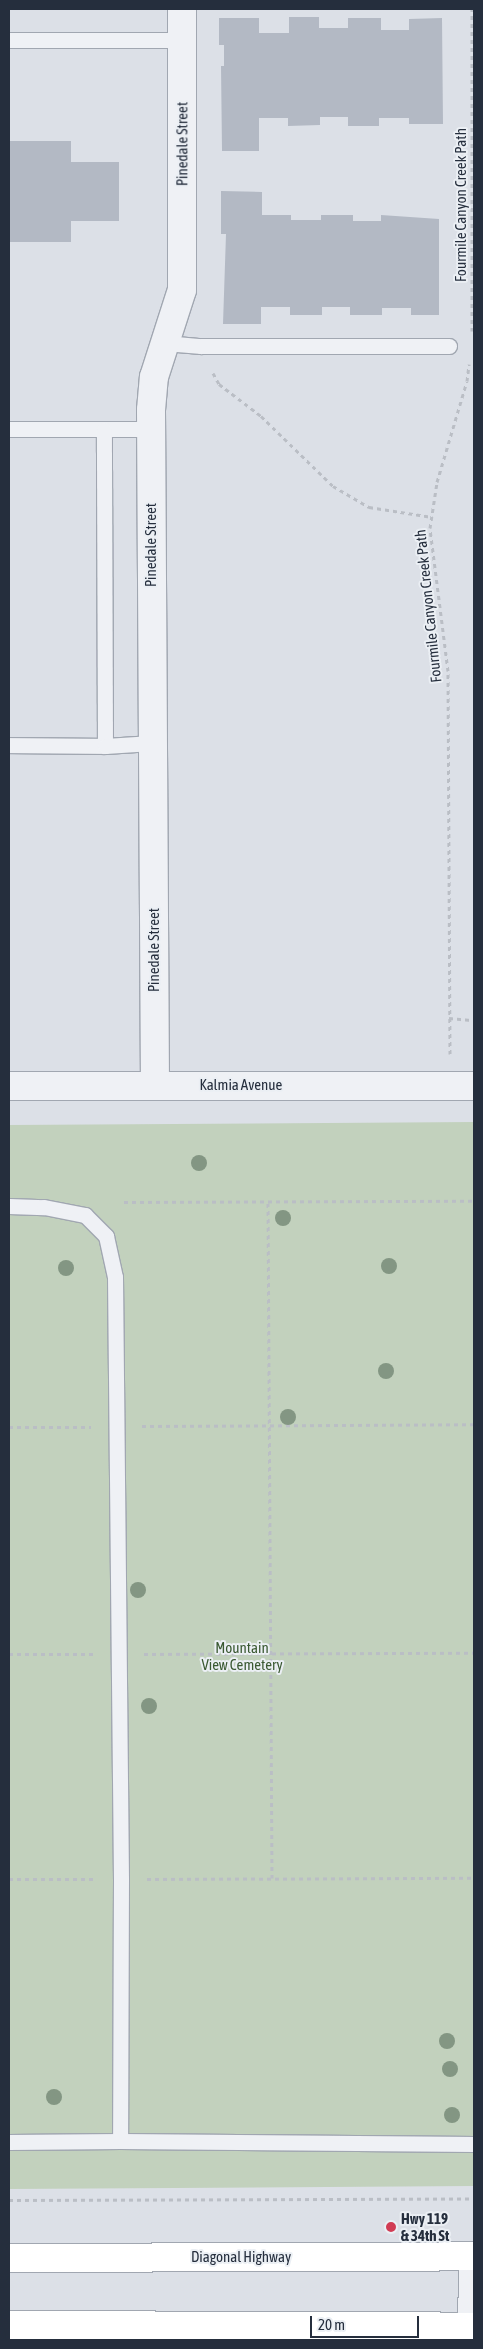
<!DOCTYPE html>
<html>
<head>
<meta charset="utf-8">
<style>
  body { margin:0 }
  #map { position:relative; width:483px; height:2349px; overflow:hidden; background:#dce0e7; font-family:"Asap Condensed",sans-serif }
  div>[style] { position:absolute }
  .green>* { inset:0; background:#c2d1bd }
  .building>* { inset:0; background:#b3b9c4 }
  .path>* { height:3px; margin-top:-1.5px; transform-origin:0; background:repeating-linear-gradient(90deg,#babec5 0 4px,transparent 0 8px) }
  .roads { filter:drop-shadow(1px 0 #a1a7b1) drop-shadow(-1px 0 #a1a7b1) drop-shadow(0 1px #a1a7b1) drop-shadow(0 -1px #a1a7b1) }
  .service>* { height:15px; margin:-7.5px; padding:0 7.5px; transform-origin:7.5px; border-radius:7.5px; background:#eff1f5 }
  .minor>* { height:28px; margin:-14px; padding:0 14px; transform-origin:14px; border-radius:14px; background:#eff1f5 }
  .trunk>* { height:28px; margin:-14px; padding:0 14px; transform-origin:14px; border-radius:14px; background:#fff }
  .trees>* { width:16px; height:16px; margin:-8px; border-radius:50%; background:#839683 }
  .dots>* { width:14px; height:14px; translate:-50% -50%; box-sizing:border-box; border:2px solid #ebeff4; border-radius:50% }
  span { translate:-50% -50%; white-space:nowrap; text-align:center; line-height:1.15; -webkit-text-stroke:4px #ebeff4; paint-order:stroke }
  .street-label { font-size:15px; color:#252e3d }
  .park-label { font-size:15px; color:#3a5932 }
  .poi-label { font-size:15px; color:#252e3d; font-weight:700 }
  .left { translate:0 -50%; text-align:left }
  .frame { position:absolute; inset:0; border:10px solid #252e3d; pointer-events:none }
  .scale { position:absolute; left:310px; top:2316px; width:109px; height:22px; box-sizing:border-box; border:2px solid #252e3d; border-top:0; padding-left:6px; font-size:15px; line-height:18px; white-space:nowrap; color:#252e3d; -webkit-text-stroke:4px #ebeff4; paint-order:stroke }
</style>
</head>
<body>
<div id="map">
  <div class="green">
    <i style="clip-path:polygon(474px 1122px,474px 2186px,9px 2189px,9px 1125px)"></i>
  </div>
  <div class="building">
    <i style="clip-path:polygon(289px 17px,319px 17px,319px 28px,348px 28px,348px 18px,381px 18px,381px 30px,409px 30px,409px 19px,442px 18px,443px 124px,409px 124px,409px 118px,379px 118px,379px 126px,348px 126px,348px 117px,320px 117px,320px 125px,288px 126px,288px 118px,259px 118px,259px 151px,222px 151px,221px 66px,224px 66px,224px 45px,219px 45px,219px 18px,259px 18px,259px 33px,289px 33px)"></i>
    <i style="clip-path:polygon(9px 141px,71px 141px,71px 162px,119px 162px,119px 221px,71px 221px,71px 242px,9px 242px)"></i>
    <i style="clip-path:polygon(221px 191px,262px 192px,262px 215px,291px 215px,291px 220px,321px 220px,321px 215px,353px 215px,353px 221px,381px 221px,381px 215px,439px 219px,439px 315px,411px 315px,411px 308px,382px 308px,382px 315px,350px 315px,350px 307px,322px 307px,322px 315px,290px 315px,290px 307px,261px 307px,261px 324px,223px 324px,226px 234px,221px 234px)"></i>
  </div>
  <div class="path">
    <i style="left:472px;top:331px;width:322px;rotate:-90deg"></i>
    <i style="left:213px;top:373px;width:13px;rotate:61deg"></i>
    <i style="left:219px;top:384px;width:53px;rotate:37.3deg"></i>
    <i style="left:261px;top:416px;width:100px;rotate:44.2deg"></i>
    <i style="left:333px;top:486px;width:42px;rotate:30.3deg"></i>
    <i style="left:369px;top:507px;width:64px;rotate:9deg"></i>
    <i style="left:449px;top:1018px;width:25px;rotate:5deg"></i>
    <i style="left:450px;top:1054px;width:383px;rotate:-90.3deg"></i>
    <i style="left:448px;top:671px;width:144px;rotate:-97.2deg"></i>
    <i style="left:430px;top:528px;width:47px;rotate:-81.3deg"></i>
    <i style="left:437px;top:482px;width:105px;rotate:-73.5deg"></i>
    <i style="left:467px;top:381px;width:17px;rotate:-83deg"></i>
    <i style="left:124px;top:1202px;width:350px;rotate:-0.2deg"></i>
    <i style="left:268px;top:1203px;width:675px;rotate:89.66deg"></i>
    <i style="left:142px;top:1426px;width:332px;rotate:-0.3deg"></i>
    <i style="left:9px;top:1427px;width:82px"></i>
    <i style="left:9px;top:1654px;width:84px"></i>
    <i style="left:144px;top:1654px;width:330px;rotate:-0.2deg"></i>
    <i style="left:9px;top:1879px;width:87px"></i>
    <i style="left:147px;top:1879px;width:327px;rotate:-0.2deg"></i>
    <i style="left:9px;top:2200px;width:465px;rotate:-0.2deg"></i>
  </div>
  <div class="roads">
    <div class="service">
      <i style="left:9px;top:40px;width:173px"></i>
      <i style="left:165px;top:343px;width:36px;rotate:5deg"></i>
      <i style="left:201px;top:346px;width:248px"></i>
      <i style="left:9px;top:429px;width:141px"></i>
      <i style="left:9px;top:745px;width:96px;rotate:0.6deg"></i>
      <i style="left:105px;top:746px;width:316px;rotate:-90.2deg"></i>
      <i style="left:105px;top:746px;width:47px;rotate:-3.7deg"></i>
      <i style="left:9px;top:1206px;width:35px;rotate:2deg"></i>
      <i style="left:44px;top:1207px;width:42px;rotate:11deg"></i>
      <i style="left:85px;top:1215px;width:30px;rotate:45deg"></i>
      <i style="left:106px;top:1236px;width:42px;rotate:77.6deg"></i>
      <i style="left:115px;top:1277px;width:602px;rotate:89.43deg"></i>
      <i style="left:121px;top:1879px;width:262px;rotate:90.2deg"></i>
      <i style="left:120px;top:2141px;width:111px;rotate:179.5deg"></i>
      <i style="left:120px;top:2141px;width:354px;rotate:0.5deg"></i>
    </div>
    <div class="minor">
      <i style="left:155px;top:1085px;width:675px;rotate:-90.34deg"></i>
      <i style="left:151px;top:410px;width:33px;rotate:-85deg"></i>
      <i style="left:154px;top:377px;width:91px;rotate:-72.2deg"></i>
      <i style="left:182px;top:290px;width:281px;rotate:-90deg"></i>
      <i style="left:9px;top:1086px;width:465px"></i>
      <i style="left:472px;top:2340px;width:84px;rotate:-89.3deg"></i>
    </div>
    <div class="trunk">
      <i style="left:9px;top:2258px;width:465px;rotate:-0.2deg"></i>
      <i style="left:9px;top:2325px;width:465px;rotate:0.2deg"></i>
    </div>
  </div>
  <div class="trees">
    <i style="left:199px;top:1163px"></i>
    <i style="left:283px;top:1218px"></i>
    <i style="left:389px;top:1266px"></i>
    <i style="left:66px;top:1268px"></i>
    <i style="left:386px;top:1371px"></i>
    <i style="left:288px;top:1417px"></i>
    <i style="left:138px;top:1590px"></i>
    <i style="left:149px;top:1706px"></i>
    <i style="left:447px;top:2041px"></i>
    <i style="left:450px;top:2069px"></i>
    <i style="left:54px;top:2097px"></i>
    <i style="left:452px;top:2115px"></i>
  </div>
  <div class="dots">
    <i style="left:391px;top:2227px;background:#d13c54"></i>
  </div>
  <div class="street-label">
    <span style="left:182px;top:144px;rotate:-90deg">Pinedale Street</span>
    <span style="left:461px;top:205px;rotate:-90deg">Fourmile Canyon Creek Path</span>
    <span style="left:151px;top:545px;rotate:-90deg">Pinedale Street</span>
    <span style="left:428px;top:606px;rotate:-96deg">Fourmile Canyon Creek Path</span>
    <span style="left:154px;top:950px;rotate:-90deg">Pinedale Street</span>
    <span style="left:241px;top:1085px">Kalmia Avenue</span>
    <span style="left:241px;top:2257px">Diagonal Highway</span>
  </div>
  <div class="park-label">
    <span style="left:242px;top:1656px">Mountain<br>View Cemetery</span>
  </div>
  <div class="poi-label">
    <span class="left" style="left:401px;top:2227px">Hwy 119<br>&amp; 34th St</span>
  </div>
  <div class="frame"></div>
  <div class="scale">20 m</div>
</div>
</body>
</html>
